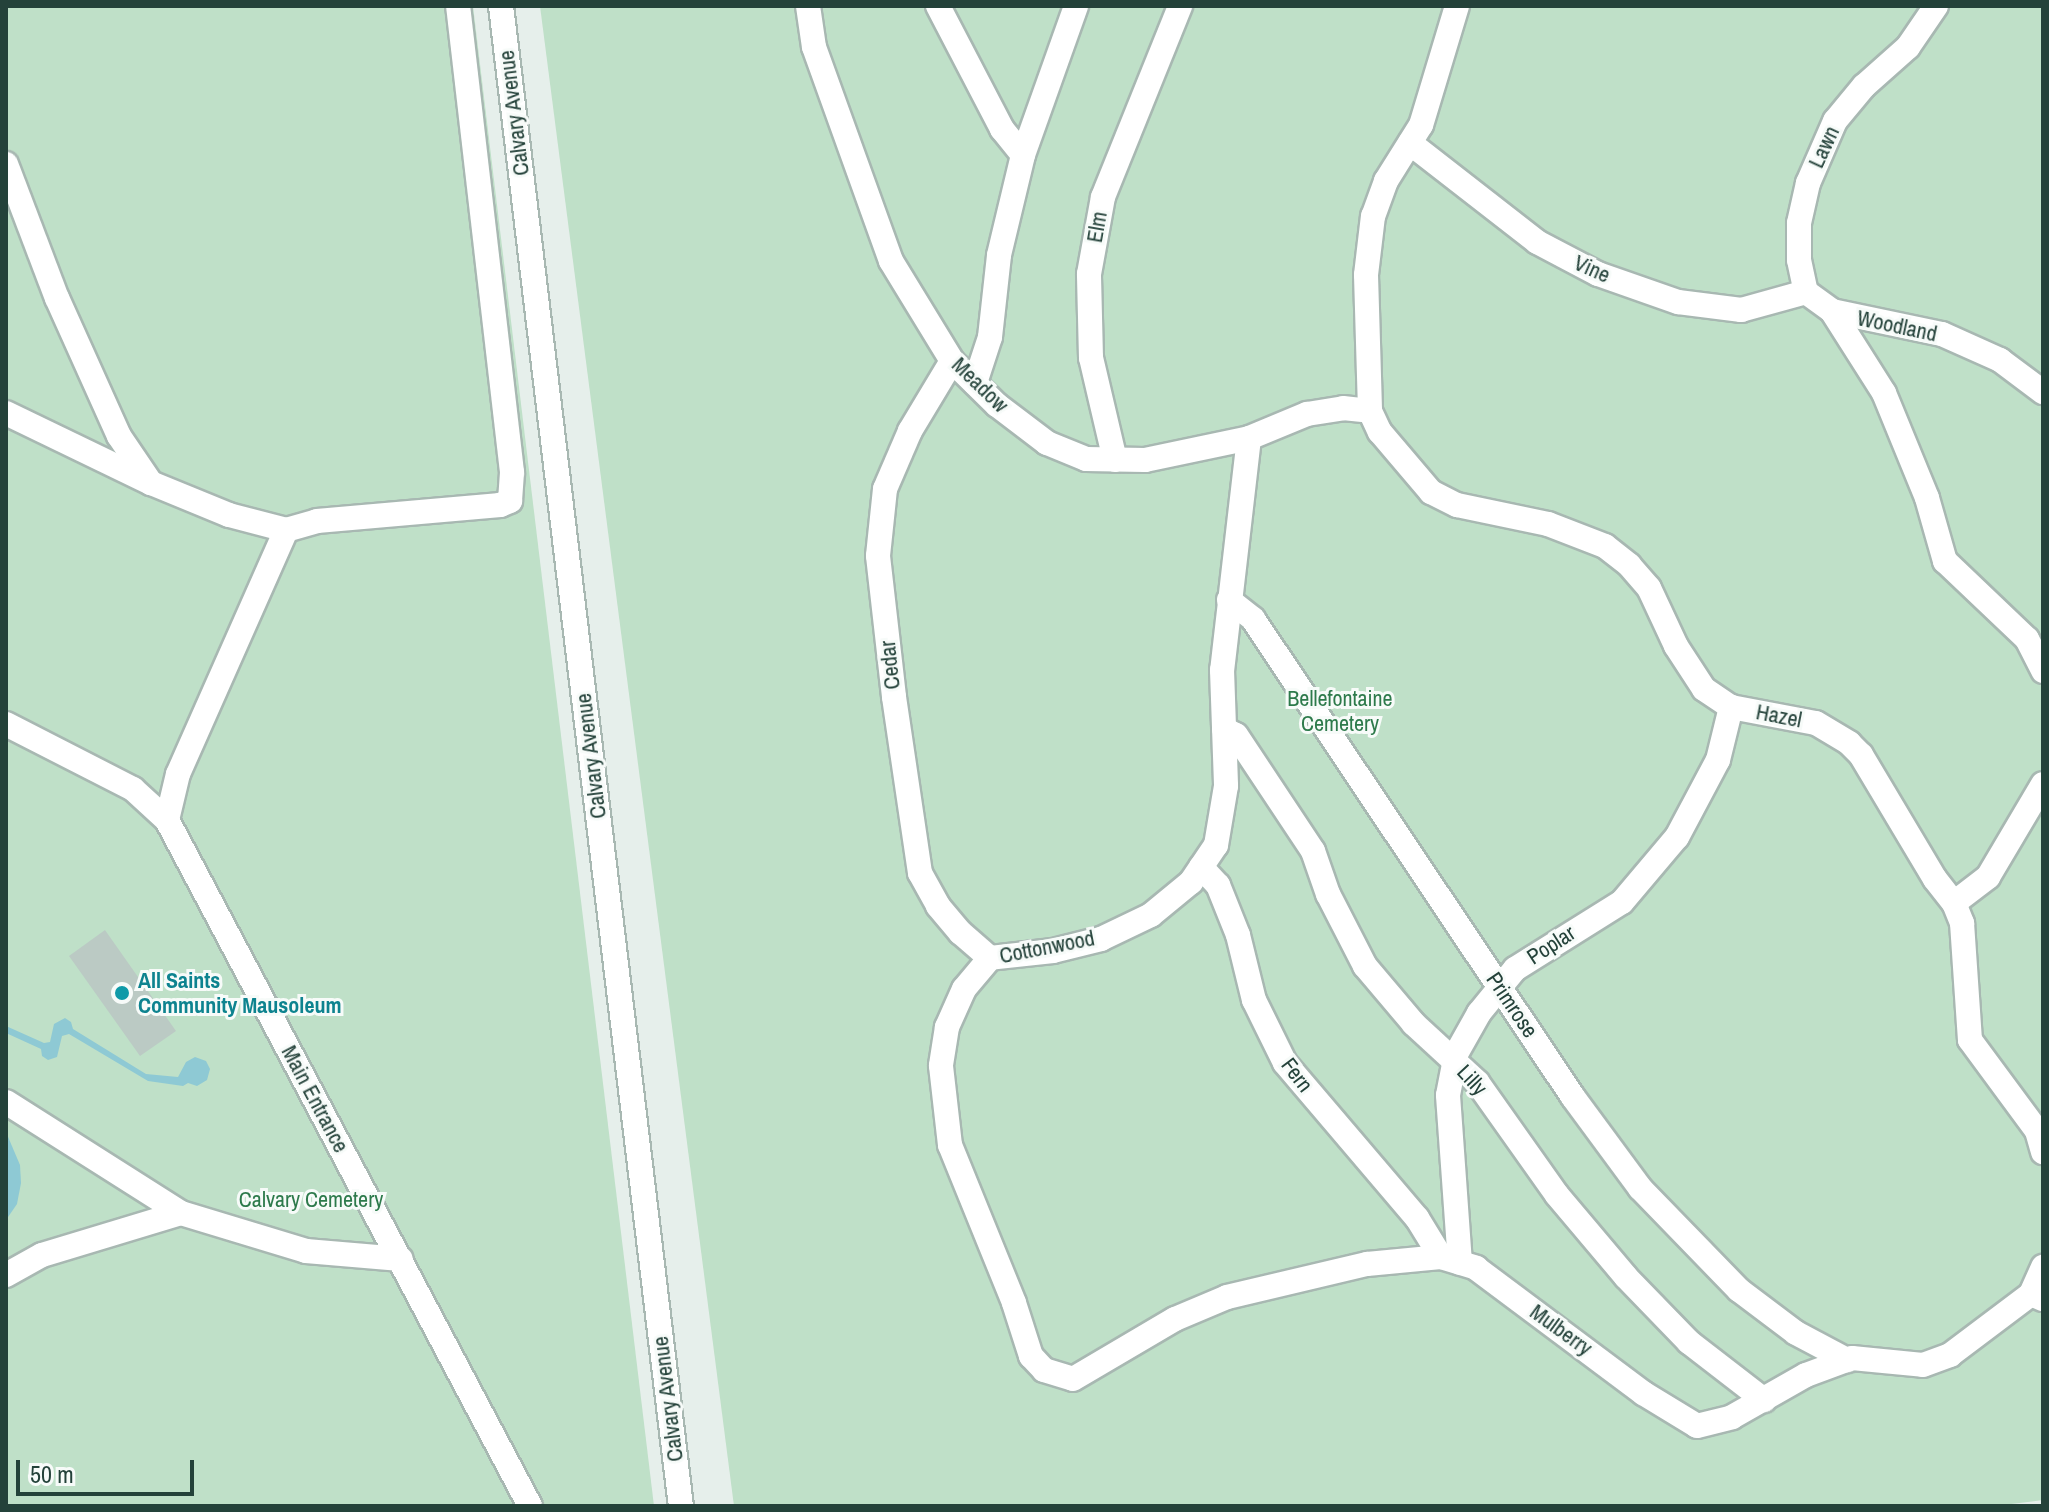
<!DOCTYPE html>
<html>
<head>
<meta charset="utf-8">
<style>
  body { margin:0 }
  #map { position:relative; width:2049px; height:1512px; overflow:hidden; background:#e6efeb; font-family:"Archivo Narrow",sans-serif }
  div>[style] { position:absolute }
  .green>* { inset:0; background:#bfe0c8 }
  .water>* { inset:0; background:#8ec9d4 }
  .building>* { inset:0; background:#bbcac4 }
  .roads { filter:drop-shadow(2px 0 #a8b8b2) drop-shadow(-2px 0 #a8b8b2) drop-shadow(0 2px #a8b8b2) drop-shadow(0 -2px #a8b8b2) }
  .minor>* { height:24px; margin:-12px; padding:0 12px; transform-origin:12px; border-radius:12px; background:#fff }
  .dots>* { width:22px; height:22px; translate:-50% -50%; box-sizing:border-box; border:4px solid #f7fbf9; border-radius:50% }
  span { translate:-50% -50%; white-space:nowrap; text-align:center; line-height:1.15; -webkit-text-stroke:6px #f7fbf9; paint-order:stroke }
  .street-label { font-size:22px; color:#24423a }
  .park-label { font-size:22px; color:#2d7a4b }
  .culture-label { font-size:22px; color:#0d838f; font-weight:700 }
  .left { translate:0 -50%; text-align:left }
  .frame { position:absolute; inset:0; border:8px solid #24423a; pointer-events:none }
  .scale { position:absolute; left:16px; top:1460px; width:178px; height:36px; box-sizing:border-box; border:4px solid #24423a; border-top:0; padding-left:10px; font-size:24px; line-height:28px; white-space:nowrap; color:#24423a; -webkit-text-stroke:6px #f7fbf9; paint-order:stroke }
</style>
</head>
<body>
<div id="map">
  <div class="green">
    <i style="clip-path:polygon(6px 6px,473px 6px,654px 1506px,6px 1506px)"></i>
    <i style="clip-path:polygon(540px 6px,2043px 6px,2043px 1500px,1995px 1506px,734px 1506px)"></i>
  </div>
  <div class="water">
    <i style="clip-path:polygon(65px 1018px,71px 1022px,73px 1029px,146px 1074px,178px 1077px,186px 1062px,195px 1057px,206px 1061px,210px 1069px,207px 1080px,197px 1086px,188px 1083px,183px 1086px,148px 1081px,69px 1034px,62px 1036px,57px 1057px,48px 1060px,42px 1056px,41px 1049px,6px 1033px,6px 1026px,44px 1043px,50px 1042px,54px 1024px)"></i>
    <i style="clip-path:polygon(6px 1132px,20px 1165px,21px 1183px,17px 1204px,6px 1220px)"></i>
  </div>
  <div class="building">
    <i style="clip-path:polygon(105px 930px,176px 1031px,140px 1056px,69px 956px)"></i>
  </div>
  <div class="roads">
    <div class="minor">
      <i style="left:501px;top:6px;width:1511px;rotate:83.16deg"></i>
      <i style="left:808px;top:6px;width:41px;rotate:81.7deg"></i>
      <i style="left:814px;top:47px;width:227px;rotate:70.2deg"></i>
      <i style="left:891px;top:261px;width:117px;rotate:58.6deg"></i>
      <i style="left:952px;top:361px;width:63px;rotate:44.4deg"></i>
      <i style="left:997px;top:405px;width:63px;rotate:37.2deg"></i>
      <i style="left:1047px;top:443px;width:42px;rotate:22.3deg"></i>
      <i style="left:1086px;top:459px;width:59px;rotate:1deg"></i>
      <i style="left:1145px;top:460px;width:106px;rotate:-11.9deg"></i>
      <i style="left:1249px;top:438px;width:63px;rotate:-22.5deg"></i>
      <i style="left:1307px;top:414px;width:36px;rotate:-9deg"></i>
      <i style="left:1343px;top:408px;width:27px;rotate:6deg"></i>
      <i style="left:938px;top:6px;width:139px;rotate:62.5deg"></i>
      <i style="left:1002px;top:129px;width:33px;rotate:51deg"></i>
      <i style="left:1457px;top:6px;width:124px;rotate:106.8deg"></i>
      <i style="left:1421px;top:125px;width:66px;rotate:122deg"></i>
      <i style="left:1386px;top:181px;width:37px;rotate:110deg"></i>
      <i style="left:1373px;top:216px;width:59px;rotate:96.8deg"></i>
      <i style="left:1366px;top:275px;width:136px;rotate:88.3deg"></i>
      <i style="left:1370px;top:411px;width:23px;rotate:65deg"></i>
      <i style="left:1380px;top:432px;width:79px;rotate:49.6deg"></i>
      <i style="left:1431px;top:492px;width:29px;rotate:27deg"></i>
      <i style="left:1457px;top:505px;width:93px;rotate:11.8deg"></i>
      <i style="left:1548px;top:524px;width:61px;rotate:21.1deg"></i>
      <i style="left:1605px;top:546px;width:31px;rotate:38deg"></i>
      <i style="left:1629px;top:565px;width:30px;rotate:49deg"></i>
      <i style="left:1649px;top:588px;width:64px;rotate:65deg"></i>
      <i style="left:1676px;top:646px;width:51px;rotate:56.9deg"></i>
      <i style="left:1704px;top:689px;width:32px;rotate:34deg"></i>
      <i style="left:1731px;top:707px;width:86px;rotate:10.7deg"></i>
      <i style="left:1816px;top:723px;width:39px;rotate:31deg"></i>
      <i style="left:1849px;top:743px;width:17px;rotate:45deg"></i>
      <i style="left:1861px;top:755px;width:144px;rotate:59.2deg"></i>
      <i style="left:1935px;top:879px;width:31px;rotate:52deg"></i>
      <i style="left:1954px;top:903px;width:22px;rotate:68deg"></i>
      <i style="left:1962px;top:923px;width:117px;rotate:86.1deg"></i>
      <i style="left:1970px;top:1040px;width:113px;rotate:53.6deg"></i>
      <i style="left:2037px;top:1131px;width:22px;rotate:74deg"></i>
      <i style="left:1936px;top:6px;width:50px;rotate:124.3deg"></i>
      <i style="left:1908px;top:47px;width:59px;rotate:138.4deg"></i>
      <i style="left:1864px;top:86px;width:45px;rotate:129.6deg"></i>
      <i style="left:1835px;top:121px;width:68px;rotate:113.5deg"></i>
      <i style="left:1808px;top:183px;width:41px;rotate:102.7deg"></i>
      <i style="left:1799px;top:223px;width:37px;rotate:90deg"></i>
      <i style="left:1799px;top:260px;width:33px;rotate:78deg"></i>
      <i style="left:1806px;top:292px;width:32px;rotate:36deg"></i>
      <i style="left:1832px;top:311px;width:97px;rotate:57.6deg"></i>
      <i style="left:1884px;top:393px;width:113px;rotate:67.7deg"></i>
      <i style="left:1927px;top:498px;width:66px;rotate:74.1deg"></i>
      <i style="left:1945px;top:561px;width:113px;rotate:43.6deg"></i>
      <i style="left:2027px;top:639px;width:36px;rotate:63deg"></i>
      <i style="left:1410px;top:143px;width:161px;rotate:37.9deg"></i>
      <i style="left:1537px;top:242px;width:69px;rotate:27.7deg"></i>
      <i style="left:1598px;top:274px;width:85px;rotate:19.3deg"></i>
      <i style="left:1678px;top:302px;width:64px;rotate:7.2deg"></i>
      <i style="left:1741px;top:310px;width:67px;rotate:-15.5deg"></i>
      <i style="left:6px;top:164px;width:143px;rotate:69.2deg"></i>
      <i style="left:57px;top:298px;width:151px;rotate:65.8deg"></i>
      <i style="left:119px;top:436px;width:57px;rotate:55.8deg"></i>
      <i style="left:151px;top:483px;width:84px;rotate:22.3deg"></i>
      <i style="left:229px;top:515px;width:59px;rotate:14.7deg"></i>
      <i style="left:286px;top:530px;width:32px;rotate:-16deg"></i>
      <i style="left:317px;top:521px;width:184px;rotate:-5deg"></i>
      <i style="left:500px;top:505px;width:11px;rotate:-22deg"></i>
      <i style="left:510px;top:501px;width:29px;rotate:-86deg"></i>
      <i style="left:512px;top:472px;width:469px;rotate:-96.6deg"></i>
      <i style="left:1832px;top:311px;width:112px;rotate:11.8deg"></i>
      <i style="left:1942px;top:334px;width:64px;rotate:24.1deg"></i>
      <i style="left:2000px;top:360px;width:54px;rotate:36.7deg"></i>
      <i style="left:952px;top:361px;width:82px;rotate:121deg"></i>
      <i style="left:910px;top:431px;width:63px;rotate:113.3deg"></i>
      <i style="left:885px;top:489px;width:67px;rotate:96deg"></i>
      <i style="left:878px;top:556px;width:142px;rotate:83.5deg"></i>
      <i style="left:894px;top:697px;width:178px;rotate:81.6deg"></i>
      <i style="left:920px;top:873px;width:38px;rotate:61deg"></i>
      <i style="left:938px;top:906px;width:35px;rotate:50deg"></i>
      <i style="left:961px;top:933px;width:38px;rotate:41deg"></i>
      <i style="left:975px;top:383px;width:48px;rotate:-71.9deg"></i>
      <i style="left:990px;top:337px;width:82px;rotate:-83.7deg"></i>
      <i style="left:999px;top:255px;width:103px;rotate:-76.5deg"></i>
      <i style="left:1023px;top:155px;width:158px;rotate:-70.4deg"></i>
      <i style="left:6px;top:413px;width:159px;rotate:25.8deg"></i>
      <i style="left:1249px;top:438px;width:234px;rotate:96.6deg"></i>
      <i style="left:1222px;top:670px;width:116px;rotate:88deg"></i>
      <i style="left:1226px;top:786px;width:60px;rotate:99.6deg"></i>
      <i style="left:1216px;top:845px;width:45px;rotate:124deg"></i>
      <i style="left:1191px;top:882px;width:52px;rotate:140.5deg"></i>
      <i style="left:1151px;top:915px;width:55px;rotate:154.4deg"></i>
      <i style="left:1101px;top:939px;width:49px;rotate:166deg"></i>
      <i style="left:1053px;top:951px;width:63px;rotate:173.7deg"></i>
      <i style="left:990px;top:958px;width:40px;rotate:130deg"></i>
      <i style="left:964px;top:989px;width:42px;rotate:114.1deg"></i>
      <i style="left:947px;top:1027px;width:39px;rotate:99deg"></i>
      <i style="left:941px;top:1066px;width:80px;rotate:83.5deg"></i>
      <i style="left:950px;top:1145px;width:170px;rotate:67.9deg"></i>
      <i style="left:1014px;top:1303px;width:56px;rotate:72.2deg"></i>
      <i style="left:1031px;top:1356px;width:19px;rotate:47deg"></i>
      <i style="left:1044px;top:1370px;width:30px;rotate:17deg"></i>
      <i style="left:1073px;top:1379px;width:118px;rotate:-30.5deg"></i>
      <i style="left:1175px;top:1319px;width:56px;rotate:-22.9deg"></i>
      <i style="left:1227px;top:1297px;width:144px;rotate:-13.3deg"></i>
      <i style="left:1367px;top:1264px;width:74px;rotate:-5.4deg"></i>
      <i style="left:1441px;top:1257px;width:37px;rotate:17deg"></i>
      <i style="left:1476px;top:1268px;width:209px;rotate:36.8deg"></i>
      <i style="left:1643px;top:1393px;width:63px;rotate:31.4deg"></i>
      <i style="left:1697px;top:1426px;width:36px;rotate:-14deg"></i>
      <i style="left:1732px;top:1417px;width:85px;rotate:-29.6deg"></i>
      <i style="left:1806px;top:1375px;width:49px;rotate:-20.3deg"></i>
      <i style="left:1852px;top:1358px;width:71px;rotate:5.6deg"></i>
      <i style="left:1923px;top:1365px;width:29px;rotate:-20deg"></i>
      <i style="left:1950px;top:1355px;width:101px;rotate:-37deg"></i>
      <i style="left:2031px;top:1294px;width:13px;rotate:23deg"></i>
      <i style="left:1115px;top:460px;width:105px;rotate:-103.2deg"></i>
      <i style="left:1091px;top:358px;width:84px;rotate:-91.4deg"></i>
      <i style="left:1089px;top:274px;width:78px;rotate:-79.7deg"></i>
      <i style="left:1103px;top:197px;width:206px;rotate:-68deg"></i>
      <i style="left:1229px;top:600px;width:31px;rotate:38deg"></i>
      <i style="left:1253px;top:619px;width:575px;rotate:56.2deg"></i>
      <i style="left:1573px;top:1097px;width:113px;rotate:53.6deg"></i>
      <i style="left:1640px;top:1188px;width:142px;rotate:45.9deg"></i>
      <i style="left:1739px;top:1290px;width:71px;rotate:37deg"></i>
      <i style="left:1796px;top:1333px;width:58px;rotate:27.9deg"></i>
      <i style="left:6px;top:724px;width:143px;rotate:27.1deg"></i>
      <i style="left:133px;top:789px;width:46px;rotate:42.4deg"></i>
      <i style="left:167px;top:820px;width:776px;rotate:62.11deg"></i>
      <i style="left:1224px;top:729px;width:13px;rotate:27deg"></i>
      <i style="left:1236px;top:735px;width:139px;rotate:56.4deg"></i>
      <i style="left:1313px;top:851px;width:46px;rotate:70.8deg"></i>
      <i style="left:1328px;top:894px;width:81px;rotate:62.8deg"></i>
      <i style="left:1365px;top:966px;width:76px;rotate:49.8deg"></i>
      <i style="left:1414px;top:1024px;width:86px;rotate:42.6deg"></i>
      <i style="left:1477px;top:1082px;width:138px;rotate:54.7deg"></i>
      <i style="left:1557px;top:1195px;width:107px;rotate:49.9deg"></i>
      <i style="left:1626px;top:1277px;width:91px;rotate:45.9deg"></i>
      <i style="left:1689px;top:1342px;width:95px;rotate:37.7deg"></i>
      <i style="left:167px;top:820px;width:47px;rotate:-76.6deg"></i>
      <i style="left:178px;top:774px;width:267px;rotate:-66.1deg"></i>
      <i style="left:1201px;top:867px;width:25px;rotate:47deg"></i>
      <i style="left:1218px;top:885px;width:54px;rotate:68.2deg"></i>
      <i style="left:1238px;top:935px;width:67px;rotate:76.2deg"></i>
      <i style="left:1254px;top:1000px;width:70px;rotate:63.8deg"></i>
      <i style="left:1285px;top:1063px;width:204px;rotate:49.6deg"></i>
      <i style="left:1417px;top:1218px;width:46px;rotate:58.4deg"></i>
      <i style="left:1954px;top:903px;width:43px;rotate:-37.4deg"></i>
      <i style="left:1988px;top:877px;width:108px;rotate:-59.4deg"></i>
      <i style="left:6px;top:1102px;width:207px;rotate:32.4deg"></i>
      <i style="left:181px;top:1213px;width:131px;rotate:16.9deg"></i>
      <i style="left:306px;top:1251px;width:95px;rotate:4.8deg"></i>
      <i style="left:1460px;top:1263px;width:168px;rotate:-94.1deg"></i>
      <i style="left:1448px;top:1095px;width:42px;rotate:-79deg"></i>
      <i style="left:1456px;top:1054px;width:47px;rotate:-60.7deg"></i>
      <i style="left:1479px;top:1013px;width:57px;rotate:-50.7deg"></i>
      <i style="left:1515px;top:969px;width:126px;rotate:-32.1deg"></i>
      <i style="left:1622px;top:902px;width:85px;rotate:-49.8deg"></i>
      <i style="left:1677px;top:837px;width:87px;rotate:-62deg"></i>
      <i style="left:1718px;top:760px;width:55px;rotate:-76.2deg"></i>
      <i style="left:6px;top:1275px;width:41px;rotate:-29.1deg"></i>
      <i style="left:42px;top:1255px;width:145px;rotate:-16.8deg"></i>
      <i style="left:2031px;top:1294px;width:30px;rotate:-66deg"></i>
    </div>
  </div>
  <div class="dots">
    <i style="left:122px;top:993px;background:#0f9aa8"></i>
  </div>
  <div class="street-label">
    <span style="left:514px;top:113px;rotate:-97deg">Calvary Avenue</span>
    <span style="left:1824px;top:147px;rotate:-65deg">Lawn</span>
    <span style="left:1097px;top:227px;rotate:-80deg">Elm</span>
    <span style="left:1592px;top:269px;rotate:24deg">Vine</span>
    <span style="left:1897px;top:326px;rotate:12deg">Woodland</span>
    <span style="left:980px;top:385px;rotate:44deg">Meadow</span>
    <span style="left:890px;top:665px;rotate:-96deg">Cedar</span>
    <span style="left:1779px;top:716px;rotate:11deg">Hazel</span>
    <span style="left:591px;top:756px;rotate:-97deg">Calvary Avenue</span>
    <span style="left:1551px;top:945px;rotate:-33deg">Poplar</span>
    <span style="left:1047px;top:947px;rotate:-11deg">Cottonwood</span>
    <span style="left:1512px;top:1005px;rotate:56deg">Primrose</span>
    <span style="left:1297px;top:1075px;rotate:53deg">Fern</span>
    <span style="left:1472px;top:1080px;rotate:47deg">Lilly</span>
    <span style="left:315px;top:1099px;rotate:62deg">Main Entrance</span>
    <span style="left:1561px;top:1330px;rotate:36deg">Mulberry</span>
    <span style="left:668px;top:1399px;rotate:-97deg">Calvary Avenue</span>
  </div>
  <div class="park-label">
    <span style="left:1340px;top:711px">Bellefontaine<br>Cemetery</span>
    <span style="left:311px;top:1200px">Calvary Cemetery</span>
  </div>
  <div class="culture-label">
    <span class="left" style="left:138px;top:993px">All Saints<br>Community Mausoleum</span>
  </div>
  <div class="frame"></div>
  <div class="scale">50 m</div>
</div>
</body>
</html>
